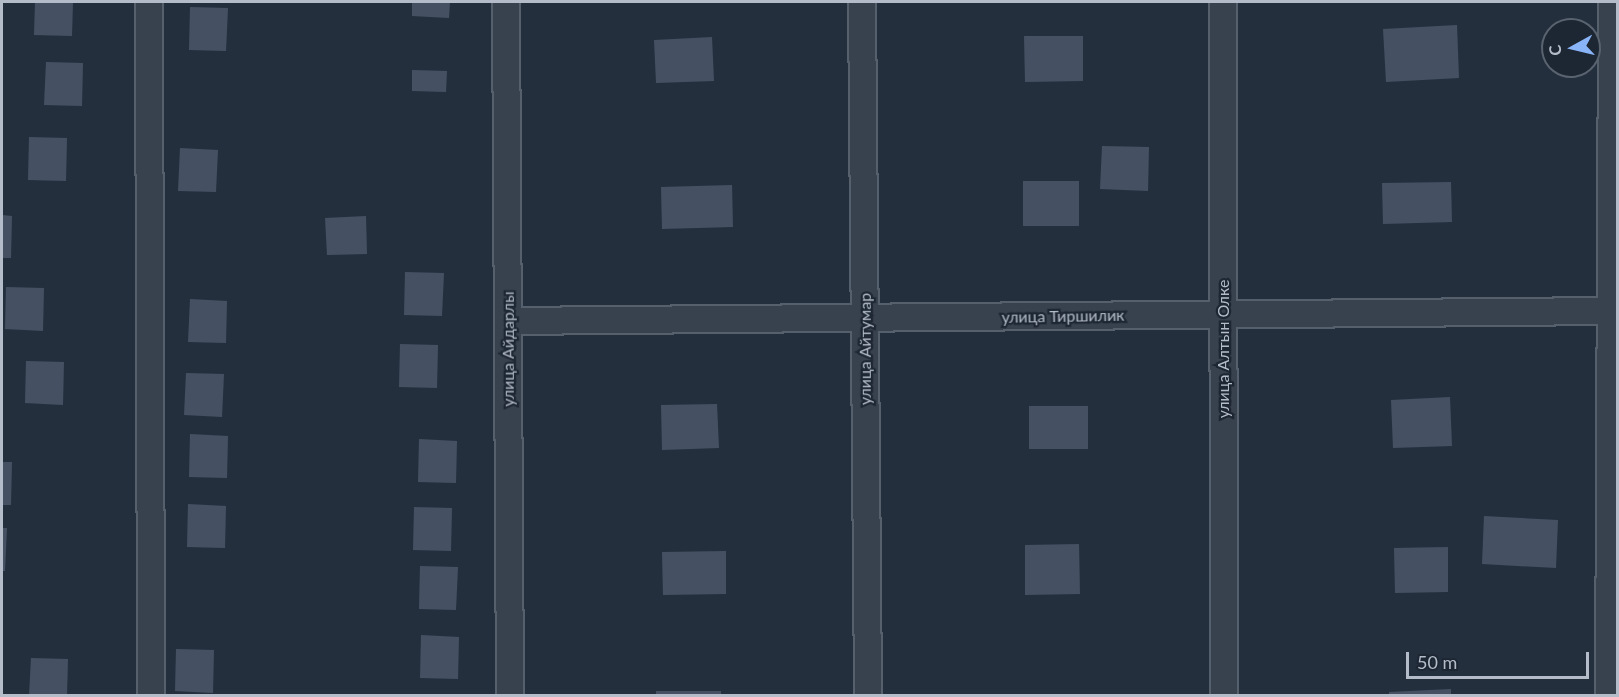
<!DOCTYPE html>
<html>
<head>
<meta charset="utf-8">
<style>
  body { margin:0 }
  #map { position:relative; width:1619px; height:697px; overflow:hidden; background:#242f3e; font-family:Lato,sans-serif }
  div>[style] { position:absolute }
  .building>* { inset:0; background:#455162 }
  .roads { filter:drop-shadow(2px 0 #565f6c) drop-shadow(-2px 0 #565f6c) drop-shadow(0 2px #565f6c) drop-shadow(0 -2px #565f6c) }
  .minor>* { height:26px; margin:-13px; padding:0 13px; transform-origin:13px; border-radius:13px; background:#38414e }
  span { translate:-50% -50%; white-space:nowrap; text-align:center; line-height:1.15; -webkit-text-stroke:4.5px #1d2633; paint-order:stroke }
  .street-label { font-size:16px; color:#b4bcc9 }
  .frame { position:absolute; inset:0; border:3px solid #b4bcc9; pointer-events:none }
  .north { position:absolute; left:1541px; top:18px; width:60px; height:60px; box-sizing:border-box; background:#1d2633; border:2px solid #59626f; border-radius:50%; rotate:262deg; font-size:16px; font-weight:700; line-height:24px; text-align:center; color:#b4bcc9 }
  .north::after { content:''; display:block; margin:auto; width:21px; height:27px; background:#8ab4f8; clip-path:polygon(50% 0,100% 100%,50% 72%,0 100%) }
  .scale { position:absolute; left:1406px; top:652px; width:183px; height:27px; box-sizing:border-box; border:3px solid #b4bcc9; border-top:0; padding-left:8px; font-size:18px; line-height:21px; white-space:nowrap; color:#b4bcc9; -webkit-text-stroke:4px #1d2633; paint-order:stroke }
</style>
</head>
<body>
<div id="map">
  <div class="building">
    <i style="clip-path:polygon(35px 2px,73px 2px,72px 36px,34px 35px)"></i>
    <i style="clip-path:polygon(412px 2px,450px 2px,449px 18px,412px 16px)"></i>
    <i style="clip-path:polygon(190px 7px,228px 8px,226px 51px,189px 50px)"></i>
    <i style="clip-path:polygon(1457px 25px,1459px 78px,1386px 82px,1383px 29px)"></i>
    <i style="clip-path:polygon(1024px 36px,1083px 36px,1083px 81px,1025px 82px)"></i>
    <i style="clip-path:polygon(712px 37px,714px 81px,656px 83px,654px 40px)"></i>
    <i style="clip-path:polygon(46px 62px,83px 63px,82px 106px,44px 105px)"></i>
    <i style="clip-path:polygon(412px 70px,447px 71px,446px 92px,412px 91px)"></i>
    <i style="clip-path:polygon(29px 137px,67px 138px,66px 181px,28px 180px)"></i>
    <i style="clip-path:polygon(1102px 146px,1149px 147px,1148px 191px,1100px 189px)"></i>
    <i style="clip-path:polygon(180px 148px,218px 150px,216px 192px,178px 191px)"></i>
    <i style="clip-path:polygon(1023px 181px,1079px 181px,1079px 226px,1023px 226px)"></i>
    <i style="clip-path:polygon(1451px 182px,1452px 222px,1383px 224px,1382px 183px)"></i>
    <i style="clip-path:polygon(732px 185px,733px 227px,662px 229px,661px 187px)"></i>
    <i style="clip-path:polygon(2px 215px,12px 216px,11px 258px,2px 258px)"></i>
    <i style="clip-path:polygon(366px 216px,367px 254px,327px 255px,325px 218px)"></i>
    <i style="clip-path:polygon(405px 272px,444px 273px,442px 316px,404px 315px)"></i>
    <i style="clip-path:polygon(6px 287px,44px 288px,43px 331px,5px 329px)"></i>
    <i style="clip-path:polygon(190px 299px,227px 301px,226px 343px,188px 342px)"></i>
    <i style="clip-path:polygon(400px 344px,438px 345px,437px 388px,399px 387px)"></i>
    <i style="clip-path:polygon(26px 361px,64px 362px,63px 405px,25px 403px)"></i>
    <i style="clip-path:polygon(186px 373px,224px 374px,222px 417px,184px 415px)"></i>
    <i style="clip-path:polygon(1450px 397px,1452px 446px,1393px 448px,1391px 400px)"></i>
    <i style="clip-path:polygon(717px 404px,719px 448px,662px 450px,661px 405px)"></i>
    <i style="clip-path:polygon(1029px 406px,1088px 406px,1088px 449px,1029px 449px)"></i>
    <i style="clip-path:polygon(190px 434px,228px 436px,227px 478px,189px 477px)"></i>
    <i style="clip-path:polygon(419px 439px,457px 441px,456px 483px,418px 482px)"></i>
    <i style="clip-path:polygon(2px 462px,12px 462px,11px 505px,2px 505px)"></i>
    <i style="clip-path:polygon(188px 504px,226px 506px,225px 548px,187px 547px)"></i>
    <i style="clip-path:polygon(414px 507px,452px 508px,451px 551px,413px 550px)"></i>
    <i style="clip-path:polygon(1484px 516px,1558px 520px,1556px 568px,1482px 564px)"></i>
    <i style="clip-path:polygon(2px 528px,7px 528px,5px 571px,2px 571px)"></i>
    <i style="clip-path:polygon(1079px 544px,1080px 594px,1025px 595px,1025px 545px)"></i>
    <i style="clip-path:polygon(1448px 547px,1448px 592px,1395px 593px,1394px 548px)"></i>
    <i style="clip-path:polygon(726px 551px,726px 594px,663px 595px,662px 552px)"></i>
    <i style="clip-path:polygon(420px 566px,458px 567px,456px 610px,419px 609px)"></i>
    <i style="clip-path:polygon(421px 635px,459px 637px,458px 679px,420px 678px)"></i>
    <i style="clip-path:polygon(176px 649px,214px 650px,213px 693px,175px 691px)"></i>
    <i style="clip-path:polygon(31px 658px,68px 659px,67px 696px,29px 696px)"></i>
    <i style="clip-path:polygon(1451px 689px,1451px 696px,1389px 696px,1389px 692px)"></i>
    <i style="clip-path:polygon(656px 691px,721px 691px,721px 696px,656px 696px)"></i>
  </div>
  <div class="roads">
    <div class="minor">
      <i style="left:149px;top:2px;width:694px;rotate:89.83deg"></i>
      <i style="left:506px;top:2px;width:694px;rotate:89.67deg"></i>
      <i style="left:862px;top:2px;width:694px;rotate:89.5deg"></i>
      <i style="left:1223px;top:2px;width:694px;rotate:89.92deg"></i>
      <i style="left:508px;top:321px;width:1110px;rotate:-0.52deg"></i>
      <i style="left:1609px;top:696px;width:694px;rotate:-89.75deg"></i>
    </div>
  </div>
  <div class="street-label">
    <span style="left:1063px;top:316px;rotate:-1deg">улица Тиршилик</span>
    <span style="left:508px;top:349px;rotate:-90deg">улица Айдарлы</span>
    <span style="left:865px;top:349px;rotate:-90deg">улица Айтумар</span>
    <span style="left:1223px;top:349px;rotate:-90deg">улица Алтын Олке</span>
  </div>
  <div class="frame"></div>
  <div class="north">С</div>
  <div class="scale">50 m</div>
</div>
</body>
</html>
